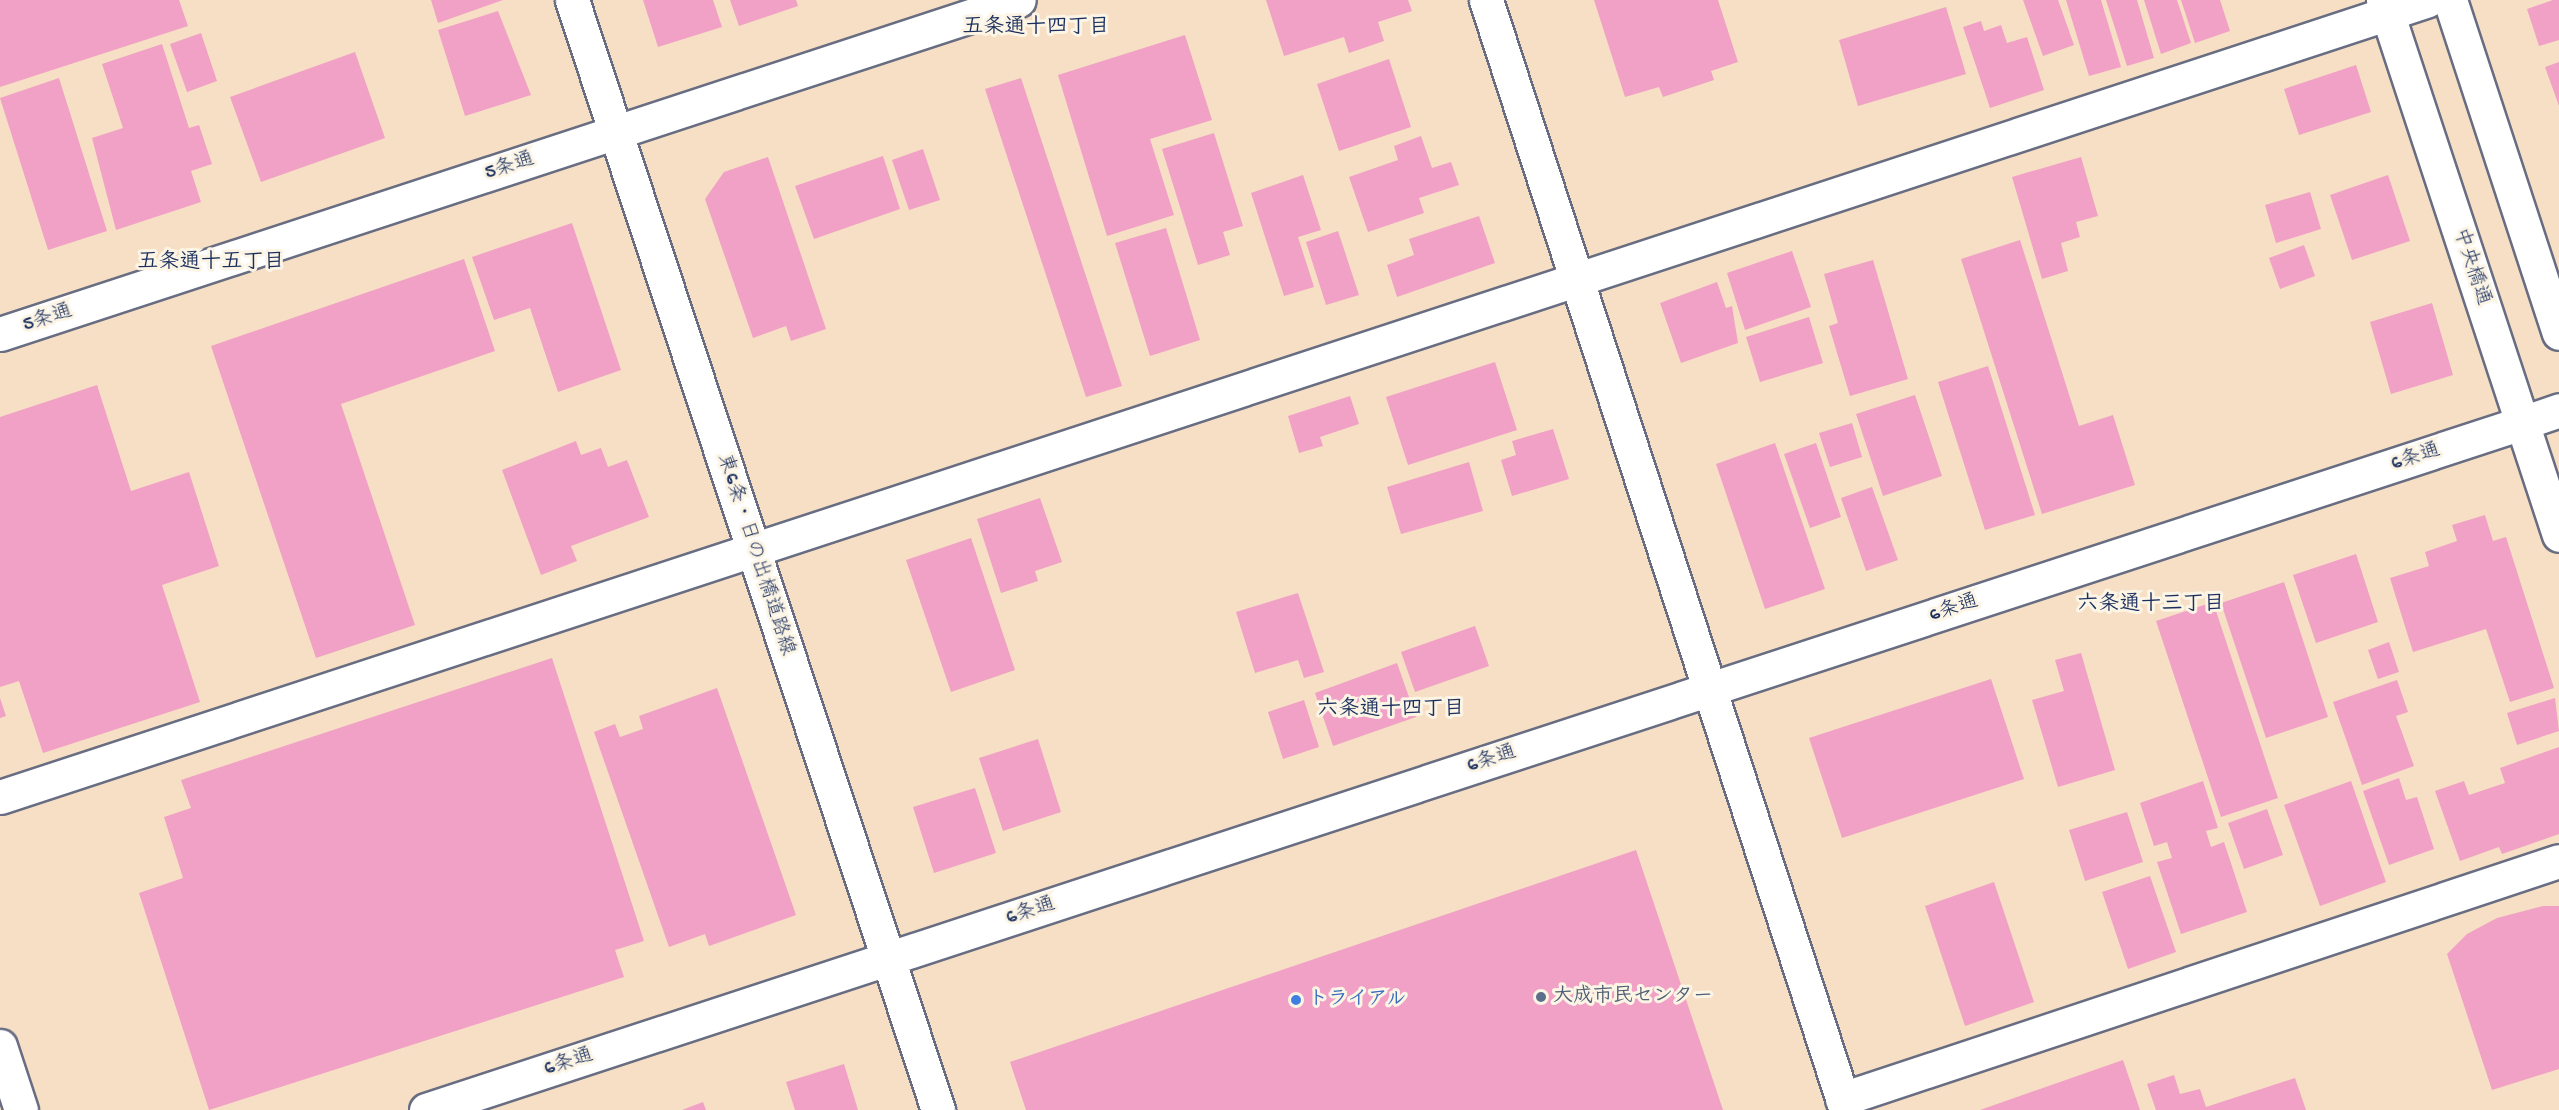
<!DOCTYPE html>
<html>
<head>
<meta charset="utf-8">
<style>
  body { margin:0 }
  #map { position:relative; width:2559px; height:1110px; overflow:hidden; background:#f6dfc4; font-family:"Gochi Hand","Klee One",sans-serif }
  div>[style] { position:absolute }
  .building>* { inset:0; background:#f1a1c5 }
  .roads { filter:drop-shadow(2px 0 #686d82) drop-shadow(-2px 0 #686d82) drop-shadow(0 2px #686d82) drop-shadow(0 -2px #686d82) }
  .minor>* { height:33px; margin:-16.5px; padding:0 16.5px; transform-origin:16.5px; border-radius:16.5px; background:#fff }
  .tertiary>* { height:33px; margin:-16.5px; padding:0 16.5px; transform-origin:16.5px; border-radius:16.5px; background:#fff }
  .dots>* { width:16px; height:16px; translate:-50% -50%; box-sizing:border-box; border:3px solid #fcf5e5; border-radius:50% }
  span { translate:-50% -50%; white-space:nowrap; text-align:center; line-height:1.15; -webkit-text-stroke:6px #fcf5e5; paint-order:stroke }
  .street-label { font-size:20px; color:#1b2f5e }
  .service-label { font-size:20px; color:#4e5e75; font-weight:700 }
  .left { translate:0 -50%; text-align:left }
  .shop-label { font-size:20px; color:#366cbe; font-weight:700 }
  .neighbourhood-label { font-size:21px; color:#1b2f5e; font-weight:700 }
</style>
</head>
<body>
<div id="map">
  <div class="building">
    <i style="clip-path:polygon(0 0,179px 0,188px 26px,0 87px)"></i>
    <i style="clip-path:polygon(431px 0,503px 0,438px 23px)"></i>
    <i style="clip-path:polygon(643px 0,713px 0,722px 27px,658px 47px)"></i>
    <i style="clip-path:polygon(730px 0,796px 0,798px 6px,739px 26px)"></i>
    <i style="clip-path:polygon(1266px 0,1408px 0,1412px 11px,1378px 22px,1384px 41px,1349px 53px,1344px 37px,1284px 56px)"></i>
    <i style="clip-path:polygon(1594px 0,1718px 0,1738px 62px,1711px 71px,1714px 80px,1663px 97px,1659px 87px,1625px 97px)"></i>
    <i style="clip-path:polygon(2023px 0,2058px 0,2074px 45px,2043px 56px)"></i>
    <i style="clip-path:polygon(2066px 0,2101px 0,2121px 67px,2089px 76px)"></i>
    <i style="clip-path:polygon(2106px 0,2137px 0,2154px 58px,2127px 66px)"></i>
    <i style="clip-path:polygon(2144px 0,2177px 0,2191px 43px,2161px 54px)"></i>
    <i style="clip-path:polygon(2181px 0,2220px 0,2230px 31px,2195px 43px)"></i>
    <i style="clip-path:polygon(2553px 0,2559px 0,2559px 40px,2539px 46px,2527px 9px)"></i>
    <i style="clip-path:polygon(1946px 7px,1966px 74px,1858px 106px,1839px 40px)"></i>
    <i style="clip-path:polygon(498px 11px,531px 95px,465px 116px,438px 30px)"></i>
    <i style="clip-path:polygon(1981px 21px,1984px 31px,2001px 25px,2007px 43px,2027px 37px,2044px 90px,1990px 108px,1963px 27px)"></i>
    <i style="clip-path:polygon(201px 33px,217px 81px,187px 92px,170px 44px)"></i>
    <i style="clip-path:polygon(1185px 35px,1212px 120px,1150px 139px,1174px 215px,1107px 236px,1058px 75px)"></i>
    <i style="clip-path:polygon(162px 44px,189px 128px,199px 125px,212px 164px,191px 171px,201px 202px,116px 230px,92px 138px,123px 128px,102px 64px)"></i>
    <i style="clip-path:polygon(355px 52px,385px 138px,261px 182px,230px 97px)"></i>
    <i style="clip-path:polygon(1389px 59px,1411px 127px,1339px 151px,1317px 84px)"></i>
    <i style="clip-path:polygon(2559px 62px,2559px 106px,2545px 67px)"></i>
    <i style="clip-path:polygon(2356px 65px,2371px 112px,2299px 135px,2284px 89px)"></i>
    <i style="clip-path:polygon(59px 78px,107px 231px,48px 250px,0 98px)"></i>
    <i style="clip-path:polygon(1021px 78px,1122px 386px,1086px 397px,985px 89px)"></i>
    <i style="clip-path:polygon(1214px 133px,1243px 226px,1223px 232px,1230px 255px,1198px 265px,1162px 149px)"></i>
    <i style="clip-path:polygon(1421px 136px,1432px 168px,1451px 162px,1459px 185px,1419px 198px,1424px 213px,1368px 232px,1349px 177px,1398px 160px,1394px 146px)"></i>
    <i style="clip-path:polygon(923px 149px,940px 200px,909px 210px,892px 160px)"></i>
    <i style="clip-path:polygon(883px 156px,900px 209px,814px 239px,795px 186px)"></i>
    <i style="clip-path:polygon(768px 157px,826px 329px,791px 341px,786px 326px,753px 338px,705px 199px,724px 172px)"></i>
    <i style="clip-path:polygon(2081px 157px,2098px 216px,2076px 222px,2080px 237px,2061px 243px,2068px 271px,2042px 279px,2012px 177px)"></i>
    <i style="clip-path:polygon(1303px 175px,1321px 230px,1298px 237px,1314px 287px,1284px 296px,1251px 193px)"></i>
    <i style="clip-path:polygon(2388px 175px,2410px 241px,2352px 260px,2330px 195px)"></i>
    <i style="clip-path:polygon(2310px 192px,2321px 229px,2276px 243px,2265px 205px)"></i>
    <i style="clip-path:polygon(1479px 216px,1495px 263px,1397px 297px,1387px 265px,1414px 255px,1409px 239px)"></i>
    <i style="clip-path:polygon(572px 223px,621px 370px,558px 392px,530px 308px,494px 320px,472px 257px)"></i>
    <i style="clip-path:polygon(1166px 228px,1200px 340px,1150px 356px,1115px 243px)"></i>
    <i style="clip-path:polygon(1338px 231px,1359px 295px,1326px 305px,1306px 242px)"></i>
    <i style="clip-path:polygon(2020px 240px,2079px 426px,2113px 415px,2135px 485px,2042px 514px,1961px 259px)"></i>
    <i style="clip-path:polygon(2304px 245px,2315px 276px,2280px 289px,2269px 258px)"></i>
    <i style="clip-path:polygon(1792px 251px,1811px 307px,1745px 330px,1727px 273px)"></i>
    <i style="clip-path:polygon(464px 259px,495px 351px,341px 404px,415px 625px,316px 658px,211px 346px)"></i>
    <i style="clip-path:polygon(1873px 260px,1908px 379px,1850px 396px,1829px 326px,1838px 323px,1824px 274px)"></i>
    <i style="clip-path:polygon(1717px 282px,1726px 308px,1732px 306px,1738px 343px,1681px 363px,1660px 303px)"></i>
    <i style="clip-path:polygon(2432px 303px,2453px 375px,2391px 394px,2370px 322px)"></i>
    <i style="clip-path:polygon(1809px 317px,1823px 363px,1760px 382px,1746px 337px)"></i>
    <i style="clip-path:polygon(1495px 362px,1517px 430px,1408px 465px,1386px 397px)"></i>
    <i style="clip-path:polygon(1988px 366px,2035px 515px,1985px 530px,1938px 382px)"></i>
    <i style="clip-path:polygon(97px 385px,131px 491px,189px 472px,219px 566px,162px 585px,200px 702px,43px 753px,19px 681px,0 687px,0 417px)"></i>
    <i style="clip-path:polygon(1915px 395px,1942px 476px,1883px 496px,1856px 414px)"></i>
    <i style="clip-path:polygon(1350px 396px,1359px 424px,1320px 437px,1323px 446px,1299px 453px,1288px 416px)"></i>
    <i style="clip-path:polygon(1852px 423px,1862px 457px,1830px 467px,1819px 433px)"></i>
    <i style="clip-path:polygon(1553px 429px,1569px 479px,1512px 496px,1501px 460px,1516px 455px,1512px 441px)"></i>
    <i style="clip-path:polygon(576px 441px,581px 455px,601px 448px,608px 467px,627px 460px,649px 517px,571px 546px,577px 561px,541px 575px,502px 470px)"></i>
    <i style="clip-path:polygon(1775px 443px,1825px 589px,1765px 609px,1716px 464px)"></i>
    <i style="clip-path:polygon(1816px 443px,1841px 517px,1810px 528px,1784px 454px)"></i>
    <i style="clip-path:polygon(1469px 462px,1483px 511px,1401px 534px,1387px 487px)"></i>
    <i style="clip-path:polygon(1872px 487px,1898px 560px,1866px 571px,1841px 498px)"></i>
    <i style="clip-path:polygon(1040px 498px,1062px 562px,1035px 571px,1038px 581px,1001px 593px,977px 519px)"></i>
    <i style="clip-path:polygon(2485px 515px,2493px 541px,2506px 537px,2554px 688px,2510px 702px,2486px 629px,2413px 652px,2390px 578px,2429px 566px,2425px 552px,2457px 541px,2452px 525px)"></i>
    <i style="clip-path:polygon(971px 538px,1015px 670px,951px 692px,906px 560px)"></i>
    <i style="clip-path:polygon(2356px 554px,2378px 622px,2316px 643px,2293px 575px)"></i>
    <i style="clip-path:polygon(2284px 582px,2328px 717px,2266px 738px,2221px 603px)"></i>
    <i style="clip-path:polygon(1298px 593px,1324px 672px,1304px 678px,1298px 660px,1255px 673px,1236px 612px)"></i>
    <i style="clip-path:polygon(2213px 602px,2278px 798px,2221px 817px,2156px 621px)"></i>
    <i style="clip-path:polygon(1475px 626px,1489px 666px,1415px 692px,1401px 652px)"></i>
    <i style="clip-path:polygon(2389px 642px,2399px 672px,2378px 679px,2368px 650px)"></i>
    <i style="clip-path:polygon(2081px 653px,2115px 770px,2058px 787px,2032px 700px,2064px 691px,2055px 660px)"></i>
    <i style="clip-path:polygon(552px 658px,644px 941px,615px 950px,624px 977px,209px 1110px,139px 893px,183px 878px,164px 817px,191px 808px,181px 780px)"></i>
    <i style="clip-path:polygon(1397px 663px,1416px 717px,1333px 746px,1315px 693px)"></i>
    <i style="clip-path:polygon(1991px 679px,2024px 779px,1842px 838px,1809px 738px)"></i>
    <i style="clip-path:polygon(2397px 680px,2408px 712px,2396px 716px,2414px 766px,2362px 785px,2333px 702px)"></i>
    <i style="clip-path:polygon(717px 688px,796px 915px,709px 946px,705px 934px,669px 947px,594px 732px,615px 724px,620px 737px,643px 729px,639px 716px)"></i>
    <i style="clip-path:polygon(0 698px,6px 716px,0 718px)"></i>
    <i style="clip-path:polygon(2555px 698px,2559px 731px,2517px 745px,2507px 713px)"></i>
    <i style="clip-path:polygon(1304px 700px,1319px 747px,1283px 759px,1268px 712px)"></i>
    <i style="clip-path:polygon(1038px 739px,1061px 812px,1003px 831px,979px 758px)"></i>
    <i style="clip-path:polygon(2559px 747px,2559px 834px,2502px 854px,2499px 847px,2460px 861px,2435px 791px,2464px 781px,2469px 795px,2505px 783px,2500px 768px)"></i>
    <i style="clip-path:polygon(2399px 778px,2406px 800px,2417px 797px,2434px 849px,2389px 865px,2363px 791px)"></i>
    <i style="clip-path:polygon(2203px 781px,2218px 828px,2206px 831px,2211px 847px,2224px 842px,2247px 912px,2181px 934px,2157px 862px,2172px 858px,2167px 842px,2154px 846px,2140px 803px)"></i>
    <i style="clip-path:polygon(2351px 781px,2386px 882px,2320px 906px,2284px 805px)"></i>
    <i style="clip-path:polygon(975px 788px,996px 853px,934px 873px,913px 807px)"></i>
    <i style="clip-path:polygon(2267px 809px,2283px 855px,2244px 869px,2228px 823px)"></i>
    <i style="clip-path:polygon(2127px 812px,2143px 862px,2085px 881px,2069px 830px)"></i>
    <i style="clip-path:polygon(1636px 850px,1723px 1110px,1026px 1110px,1010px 1062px)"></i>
    <i style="clip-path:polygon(2150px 876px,2176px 952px,2128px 969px,2102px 892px)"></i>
    <i style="clip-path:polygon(1994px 882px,2034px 1002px,1965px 1026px,1925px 906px)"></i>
    <i style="clip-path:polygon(2543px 906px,2559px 906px,2559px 1069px,2492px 1090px,2447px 954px,2467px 934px,2497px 918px)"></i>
    <i style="clip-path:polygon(2123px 1060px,2140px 1110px,1980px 1110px)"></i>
    <i style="clip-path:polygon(844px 1064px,858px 1110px,795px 1110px,786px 1082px)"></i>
    <i style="clip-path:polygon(2174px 1075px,2180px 1094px,2200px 1089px,2206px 1107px,2295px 1078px,2306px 1110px,2156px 1110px,2147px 1084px)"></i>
    <i style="clip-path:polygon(703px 1102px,706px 1110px,682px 1110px)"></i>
  </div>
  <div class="roads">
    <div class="minor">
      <i style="left:1486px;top:0;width:1167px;rotate:72.03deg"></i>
      <i style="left:0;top:334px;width:1072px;rotate:-18.15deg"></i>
      <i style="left:0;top:797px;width:2555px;rotate:-18.17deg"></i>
      <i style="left:1842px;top:1099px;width:755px;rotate:-18.36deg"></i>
      <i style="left:426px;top:1110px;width:2206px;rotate:-18.15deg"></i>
    </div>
    <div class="tertiary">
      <i style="left:572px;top:0;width:1169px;rotate:71.75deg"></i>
      <i style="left:2383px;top:0;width:563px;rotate:71.79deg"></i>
      <i style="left:2450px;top:0;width:350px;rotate:71.9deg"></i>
      <i style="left:2522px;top:423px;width:39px;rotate:-19deg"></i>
      <i style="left:0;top:1046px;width:67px;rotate:71.8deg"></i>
    </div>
  </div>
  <div class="dots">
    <i style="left:1541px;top:997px;background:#5c6f8a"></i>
    <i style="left:1296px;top:1000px;background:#3f7fe0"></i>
  </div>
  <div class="street-label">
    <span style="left:510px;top:167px;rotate:-18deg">5条通</span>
    <span style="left:2471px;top:267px;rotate:72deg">中央橋通</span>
    <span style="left:48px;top:319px;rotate:-18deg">5条通</span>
    <span style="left:2416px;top:458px;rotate:-18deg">6条通</span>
    <span style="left:755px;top:555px;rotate:72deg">東6条・日の出橋道路線</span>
    <span style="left:1954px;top:609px;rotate:-18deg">6条通</span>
    <span style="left:1492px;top:760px;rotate:-18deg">6条通</span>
    <span style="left:1031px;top:912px;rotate:-18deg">6条通</span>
    <span style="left:569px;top:1063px;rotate:-18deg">6条通</span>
  </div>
  <div class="service-label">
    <span class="left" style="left:1553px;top:997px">大成市民センター</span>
  </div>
  <div class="shop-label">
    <span class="left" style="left:1308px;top:1000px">トライアル</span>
  </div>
  <div class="neighbourhood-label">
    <span style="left:1036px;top:29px">五条通十四丁目</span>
    <span style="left:211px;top:264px">五条通十五丁目</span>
    <span style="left:2151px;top:606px">六条通十三丁目</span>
    <span style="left:1391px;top:711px">六条通十四丁目</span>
  </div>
</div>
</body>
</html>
